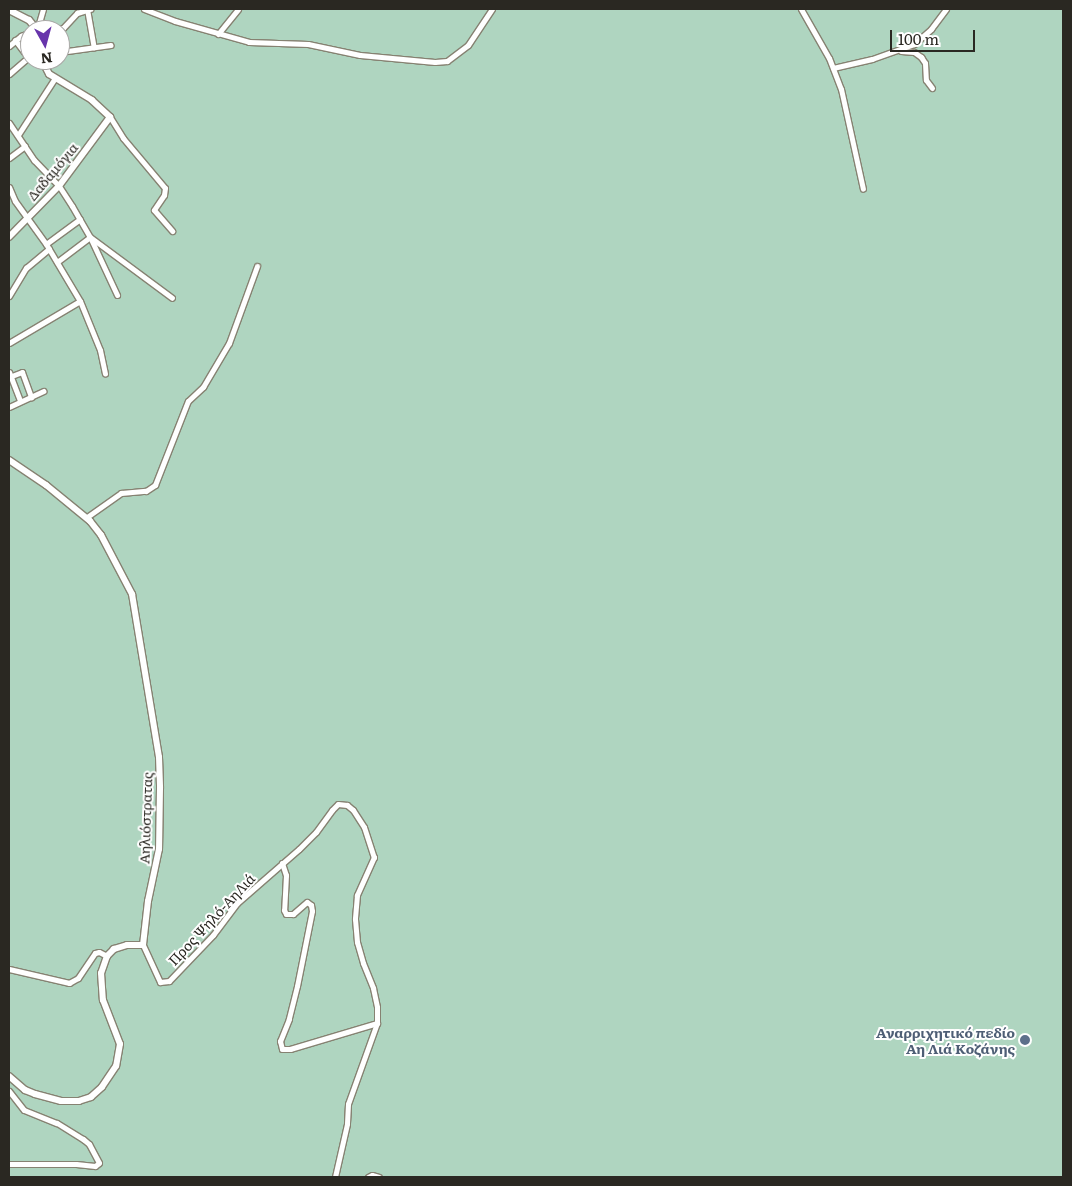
<!DOCTYPE html>
<html>
<head>
<meta charset="utf-8">
<style>
  body { margin:0 }
  #map { position:relative; width:1072px; height:1186px; overflow:hidden; background:#e8e3d2; font-family:Literata,serif }
  div>[style] { position:absolute }
  .green>* { inset:0; background:#afd5c0 }
  .roads { filter:drop-shadow(1px 0 #868272) drop-shadow(-1px 0 #868272) drop-shadow(0 1px #868272) drop-shadow(0 -1px #868272) }
  .minor>* { height:5px; margin:-2.5px; padding:0 2.5px; transform-origin:2.5px; border-radius:2.5px; background:#fff }
  .tertiary>* { height:6px; margin:-3px; padding:0 3px; transform-origin:3px; border-radius:3px; background:#fff }
  .dots>* { width:14px; height:14px; translate:-50% -50%; box-sizing:border-box; border:2px solid #fff; border-radius:50% }
  span { translate:-50% -50%; white-space:nowrap; text-align:center; line-height:1.15; -webkit-text-stroke:4px #fff; paint-order:stroke }
  .street-label { font-size:14px; color:#2a2822 }
  .service-label { font-size:14px; color:#4e5e75; font-weight:700 }
  .right { translate:-100% -50%; text-align:right }
  .frame { position:absolute; inset:0; border:10px solid #2a2822; pointer-events:none }
  .north { position:absolute; left:20px; top:20px; width:50px; height:50px; box-sizing:border-box; background:#fff; border:1px solid #aaa9a7; border-radius:50%; rotate:173deg; font-size:14px; font-weight:700; line-height:20px; text-align:center; color:#2a2822 }
  .north::after { content:''; display:block; margin:auto; width:18px; height:22px; background:#6734ab; clip-path:polygon(50% 0,100% 100%,50% 72%,0 100%) }
  .scale { position:absolute; left:890px; top:30px; width:85px; height:22px; box-sizing:border-box; border:2px solid #2a2822; border-top:0; padding-left:6px; font-size:15px; line-height:18px; white-space:nowrap; color:#2a2822; -webkit-text-stroke:4px #fff; paint-order:stroke }
</style>
</head>
<body>
<div id="map">
  <div class="green">
    <i style="clip-path:polygon(evenodd,9px 9px,1063px 9px,1063px 1177px,9px 1177px,9px 9px,30px 30px,60px 30px,60px 60px,30px 60px,30px 30px)"></i>
  </div>
  <div class="roads">
    <div class="minor">
      <i style="left:87px;top:9px;width:39px;rotate:80deg"></i>
      <i style="left:144px;top:9px;width:33px;rotate:21deg"></i>
      <i style="left:175px;top:21px;width:77px;rotate:15.8deg"></i>
      <i style="left:249px;top:42px;width:59px;rotate:1.9deg"></i>
      <i style="left:308px;top:44px;width:53px;rotate:11.9deg"></i>
      <i style="left:360px;top:55px;width:75px;rotate:5.3deg"></i>
      <i style="left:435px;top:62px;width:12px;rotate:-5deg"></i>
      <i style="left:447px;top:61px;width:26px;rotate:-37deg"></i>
      <i style="left:468px;top:45px;width:43px;rotate:-56.3deg"></i>
      <i style="left:801px;top:9px;width:56px;rotate:60.3deg"></i>
      <i style="left:829px;top:58px;width:33px;rotate:69deg"></i>
      <i style="left:841px;top:89px;width:102px;rotate:77.6deg"></i>
      <i style="left:37px;top:30px;width:22px;rotate:-74deg"></i>
      <i style="left:46px;top:30px;width:17px;rotate:-7deg"></i>
      <i style="left:63px;top:28px;width:21px;rotate:-47deg"></i>
      <i style="left:77px;top:13px;width:14px;rotate:-17deg"></i>
      <i style="left:218px;top:34px;width:32px;rotate:-51deg"></i>
      <i style="left:15px;top:40px;width:21px;rotate:53deg"></i>
      <i style="left:9px;top:46px;width:16px;rotate:-40deg"></i>
      <i style="left:21px;top:36px;width:10px;rotate:-24deg"></i>
      <i style="left:901px;top:51px;width:13px;rotate:4deg"></i>
      <i style="left:914px;top:52px;width:9px;rotate:36deg"></i>
      <i style="left:921px;top:57px;width:7px;rotate:56deg"></i>
      <i style="left:925px;top:63px;width:17px;rotate:87deg"></i>
      <i style="left:926px;top:80px;width:10px;rotate:53deg"></i>
      <i style="left:60px;top:52px;width:51px;rotate:-7.8deg"></i>
      <i style="left:833px;top:68px;width:40px;rotate:-13deg"></i>
      <i style="left:872px;top:59px;width:45px;rotate:-19.7deg"></i>
      <i style="left:914px;top:44px;width:23px;rotate:-41deg"></i>
      <i style="left:931px;top:29px;width:25px;rotate:-53deg"></i>
      <i style="left:9px;top:74px;width:28px;rotate:-41deg"></i>
      <i style="left:110px;top:117px;width:25px;rotate:58deg"></i>
      <i style="left:123px;top:138px;width:65px;rotate:50deg"></i>
      <i style="left:165px;top:188px;width:7px;rotate:98deg"></i>
      <i style="left:164px;top:195px;width:18px;rotate:124deg"></i>
      <i style="left:154px;top:210px;width:28px;rotate:49deg"></i>
      <i style="left:9px;top:123px;width:45px;rotate:56deg"></i>
      <i style="left:34px;top:160px;width:36px;rotate:46deg"></i>
      <i style="left:59px;top:186px;width:24px;rotate:57deg"></i>
      <i style="left:72px;top:206px;width:36px;rotate:60deg"></i>
      <i style="left:90px;top:237px;width:64px;rotate:65deg"></i>
      <i style="left:18px;top:135px;width:68px;rotate:-57deg"></i>
      <i style="left:9px;top:158px;width:20px;rotate:-37deg"></i>
      <i style="left:9px;top:187px;width:15px;rotate:67deg"></i>
      <i style="left:15px;top:201px;width:53px;rotate:54.2deg"></i>
      <i style="left:46px;top:244px;width:66px;rotate:59.2deg"></i>
      <i style="left:80px;top:301px;width:53px;rotate:67.8deg"></i>
      <i style="left:100px;top:350px;width:24px;rotate:78deg"></i>
      <i style="left:46px;top:244px;width:42px;rotate:-36.3deg"></i>
      <i style="left:57px;top:262px;width:41px;rotate:-37.1deg"></i>
      <i style="left:90px;top:237px;width:102px;rotate:36.6deg"></i>
      <i style="left:9px;top:296px;width:33px;rotate:-59deg"></i>
      <i style="left:26px;top:268px;width:30px;rotate:-40deg"></i>
      <i style="left:9px;top:343px;width:82px;rotate:-30.6deg"></i>
      <i style="left:9px;top:372px;width:31px;rotate:69deg"></i>
      <i style="left:9px;top:377px;width:14px;rotate:-21deg"></i>
      <i style="left:22px;top:372px;width:27px;rotate:70deg"></i>
      <i style="left:9px;top:407px;width:38px;rotate:-25deg"></i>
      <i style="left:87px;top:517px;width:42px;rotate:-35.2deg"></i>
      <i style="left:121px;top:493px;width:25px;rotate:-5deg"></i>
      <i style="left:146px;top:491px;width:11px;rotate:-34deg"></i>
      <i style="left:155px;top:485px;width:90px;rotate:-68.6deg"></i>
      <i style="left:188px;top:401px;width:21px;rotate:-43deg"></i>
      <i style="left:203px;top:387px;width:51px;rotate:-59.4deg"></i>
      <i style="left:229px;top:343px;width:82px;rotate:-70deg"></i>
      <i style="left:282px;top:863px;width:13px;rotate:72deg"></i>
      <i style="left:286px;top:875px;width:35px;rotate:93deg"></i>
      <i style="left:284px;top:910px;width:4px;rotate:63deg"></i>
      <i style="left:286px;top:914px;width:7px"></i>
      <i style="left:293px;top:914px;width:18px;rotate:-41deg"></i>
      <i style="left:307px;top:902px;width:5px;rotate:37deg"></i>
      <i style="left:311px;top:905px;width:6px;rotate:81deg"></i>
      <i style="left:312px;top:911px;width:76px;rotate:101.3deg"></i>
      <i style="left:297px;top:986px;width:34px;rotate:104deg"></i>
      <i style="left:289px;top:1019px;width:24px;rotate:112deg"></i>
      <i style="left:280px;top:1041px;width:8px;rotate:76deg"></i>
      <i style="left:282px;top:1049px;width:8px"></i>
      <i style="left:290px;top:1049px;width:91px;rotate:-16.6deg"></i>
      <i style="left:143px;top:945px;width:41px;rotate:65.3deg"></i>
      <i style="left:160px;top:982px;width:9px;rotate:-6deg"></i>
      <i style="left:169px;top:981px;width:64px;rotate:-46.3deg"></i>
      <i style="left:213px;top:935px;width:40px;rotate:-53deg"></i>
      <i style="left:237px;top:903px;width:82px;rotate:-41.1deg"></i>
      <i style="left:299px;top:849px;width:24px;rotate:-45deg"></i>
      <i style="left:316px;top:832px;width:27px;rotate:-54deg"></i>
      <i style="left:332px;top:810px;width:8px;rotate:-45deg"></i>
      <i style="left:338px;top:804px;width:9px;rotate:6deg"></i>
      <i style="left:347px;top:805px;width:8px;rotate:40deg"></i>
      <i style="left:353px;top:810px;width:20px;rotate:57deg"></i>
      <i style="left:364px;top:827px;width:32px;rotate:72deg"></i>
      <i style="left:374px;top:857px;width:42px;rotate:114.1deg"></i>
      <i style="left:357px;top:895px;width:24px;rotate:95deg"></i>
      <i style="left:355px;top:919px;width:23px;rotate:85deg"></i>
      <i style="left:357px;top:942px;width:22px;rotate:74deg"></i>
      <i style="left:363px;top:963px;width:27px;rotate:68deg"></i>
      <i style="left:373px;top:988px;width:19px;rotate:78deg"></i>
      <i style="left:377px;top:1007px;width:16px;rotate:90deg"></i>
      <i style="left:377px;top:1023px;width:86px;rotate:109.7deg"></i>
      <i style="left:348px;top:1104px;width:20px;rotate:93deg"></i>
      <i style="left:347px;top:1124px;width:54px;rotate:102.8deg"></i>
      <i style="left:9px;top:969px;width:62px;rotate:13.1deg"></i>
      <i style="left:69px;top:983px;width:10px;rotate:-29deg"></i>
      <i style="left:78px;top:978px;width:30px;rotate:-56deg"></i>
      <i style="left:95px;top:953px;width:4px;rotate:-14deg"></i>
      <i style="left:99px;top:952px;width:9px;rotate:27deg"></i>
      <i style="left:9px;top:1091px;width:24px;rotate:52deg"></i>
      <i style="left:24px;top:1110px;width:35px;rotate:22deg"></i>
      <i style="left:57px;top:1123px;width:31px;rotate:32deg"></i>
      <i style="left:83px;top:1139px;width:8px;rotate:40deg"></i>
      <i style="left:89px;top:1144px;width:21px;rotate:62deg"></i>
      <i style="left:99px;top:1163px;width:5px;rotate:143deg"></i>
      <i style="left:95px;top:1166px;width:19px;rotate:-174deg"></i>
      <i style="left:76px;top:1164px;width:67px;rotate:180deg"></i>
      <i style="left:368px;top:1177px;width:4px;rotate:-27deg"></i>
      <i style="left:372px;top:1175px;width:7px;rotate:16deg"></i>
    </div>
    <div class="tertiary">
      <i style="left:9px;top:10px;width:22px;rotate:27deg"></i>
      <i style="left:29px;top:20px;width:13px;rotate:51deg"></i>
      <i style="left:9px;top:237px;width:71px;rotate:-45.6deg"></i>
      <i style="left:59px;top:186px;width:86px;rotate:-53.5deg"></i>
      <i style="left:110px;top:117px;width:25px;rotate:-137deg"></i>
      <i style="left:92px;top:100px;width:50px;rotate:-148.8deg"></i>
      <i style="left:49px;top:74px;width:16px;rotate:-117deg"></i>
      <i style="left:9px;top:460px;width:45px;rotate:34deg"></i>
      <i style="left:46px;top:485px;width:57px;rotate:39.3deg"></i>
      <i style="left:90px;top:521px;width:18px;rotate:52deg"></i>
      <i style="left:101px;top:535px;width:67px;rotate:62.3deg"></i>
      <i style="left:132px;top:594px;width:165px;rotate:80.6deg"></i>
      <i style="left:159px;top:757px;width:31px;rotate:88deg"></i>
      <i style="left:160px;top:788px;width:61px;rotate:90.9deg"></i>
      <i style="left:159px;top:849px;width:53px;rotate:101.9deg"></i>
      <i style="left:148px;top:901px;width:44px;rotate:96.5deg"></i>
      <i style="left:143px;top:945px;width:16px;rotate:180deg"></i>
      <i style="left:127px;top:945px;width:14px;rotate:163deg"></i>
      <i style="left:114px;top:949px;width:10px;rotate:135deg"></i>
      <i style="left:107px;top:956px;width:18px;rotate:109deg"></i>
      <i style="left:101px;top:973px;width:27px;rotate:86deg"></i>
      <i style="left:103px;top:1000px;width:47px;rotate:68.9deg"></i>
      <i style="left:120px;top:1044px;width:22px;rotate:100deg"></i>
      <i style="left:116px;top:1066px;width:25px;rotate:124deg"></i>
      <i style="left:102px;top:1087px;width:15px;rotate:138deg"></i>
      <i style="left:91px;top:1097px;width:13px;rotate:162deg"></i>
      <i style="left:79px;top:1101px;width:18px;rotate:180deg"></i>
      <i style="left:61px;top:1101px;width:27px;rotate:-165deg"></i>
      <i style="left:35px;top:1094px;width:11px;rotate:-158deg"></i>
      <i style="left:25px;top:1090px;width:21px;rotate:-139deg"></i>
    </div>
  </div>
  <div class="dots">
    <i style="left:1025px;top:1040px;background:#5c6f8a"></i>
  </div>
  <div class="street-label">
    <span style="left:52px;top:171px;rotate:-50deg">Δαδαμόγια</span>
    <span style="left:145px;top:818px;rotate:-88deg">Αηλιόστρατας</span>
    <span style="left:211px;top:919px;rotate:-47deg">Προς Ψηλό-ΑηΛιά</span>
  </div>
  <div class="service-label">
    <span class="right" style="left:1015px;top:1040px">Αναρριχητικό πεδίο<br>Αη Λιά Κοζάνης</span>
  </div>
  <div class="frame"></div>
  <div class="north">N</div>
  <div class="scale">100 m</div>
</div>
</body>
</html>
